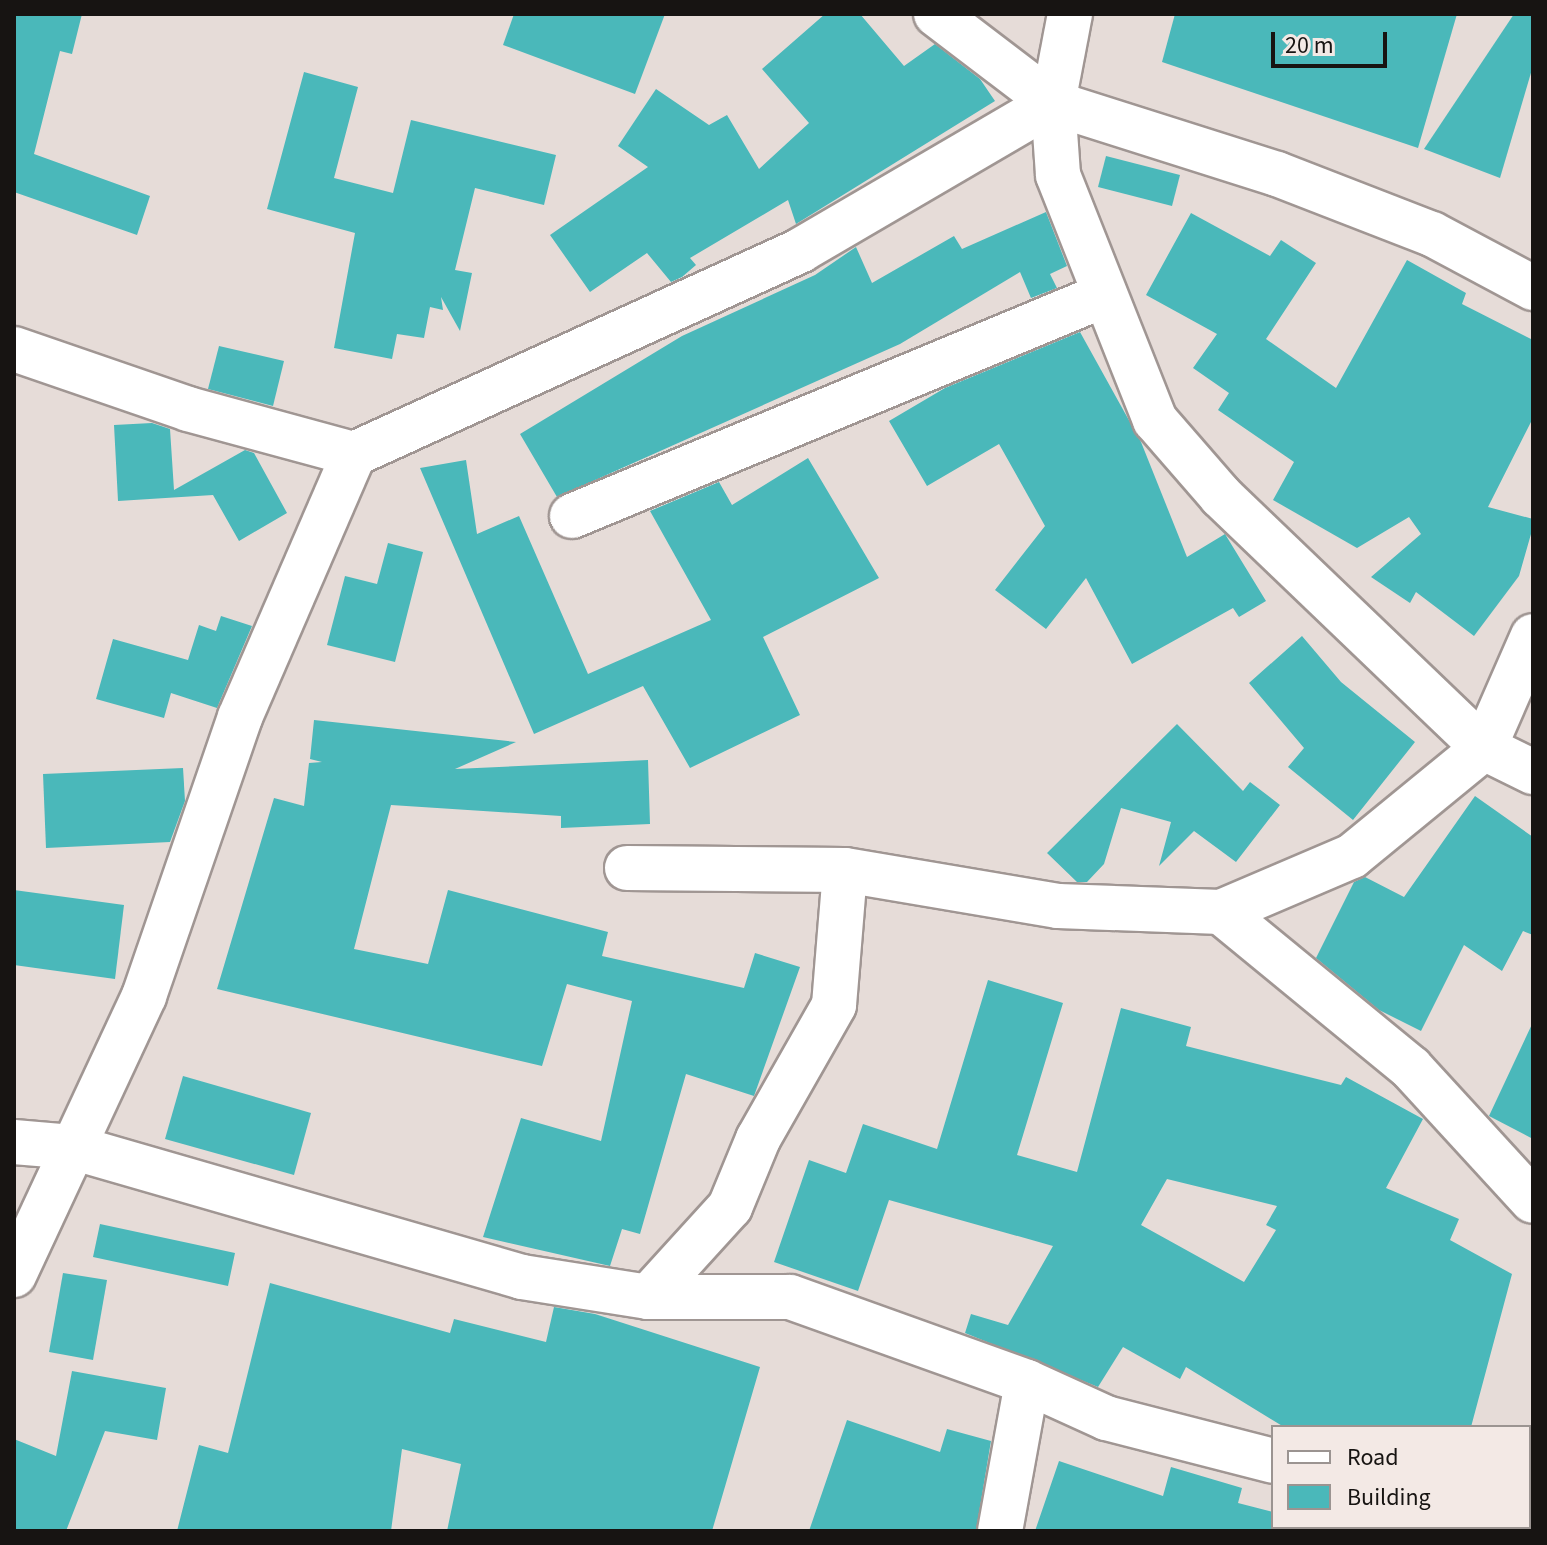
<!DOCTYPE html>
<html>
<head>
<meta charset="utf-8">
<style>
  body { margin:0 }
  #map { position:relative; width:1547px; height:1545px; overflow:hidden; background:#e6dcd8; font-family:"Source Sans 3",sans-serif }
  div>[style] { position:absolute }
  .building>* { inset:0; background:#4ab8ba }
  .roads { filter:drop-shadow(2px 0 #a09693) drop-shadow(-2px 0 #a09693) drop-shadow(0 2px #a09693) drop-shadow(0 -2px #a09693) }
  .minor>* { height:44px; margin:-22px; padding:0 22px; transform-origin:22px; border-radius:22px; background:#fff }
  span { translate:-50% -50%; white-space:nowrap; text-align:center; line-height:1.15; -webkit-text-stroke:8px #f3e9e5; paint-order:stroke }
  .frame { position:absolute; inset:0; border:16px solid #171412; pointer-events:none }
  .legend { position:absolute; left:1271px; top:1425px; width:260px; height:104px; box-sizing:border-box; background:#f3e9e5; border:2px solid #9b9491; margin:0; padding:10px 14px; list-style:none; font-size:24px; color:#171412 }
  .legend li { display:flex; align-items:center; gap:16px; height:40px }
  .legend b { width:40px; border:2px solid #9b9491 }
  .scale { position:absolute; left:1271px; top:32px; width:116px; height:36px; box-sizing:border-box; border:4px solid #171412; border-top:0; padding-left:10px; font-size:24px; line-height:28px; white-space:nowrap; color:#171412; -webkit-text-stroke:6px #f3e9e5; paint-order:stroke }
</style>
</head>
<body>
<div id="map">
  <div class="building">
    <i style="clip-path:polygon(14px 14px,82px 14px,72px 54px,60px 51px,34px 154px,150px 196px,137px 235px,14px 192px)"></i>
    <i style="clip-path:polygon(514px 14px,665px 14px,635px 94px,503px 45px)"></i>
    <i style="clip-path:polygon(825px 14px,860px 14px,904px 66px,935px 44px,980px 79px,995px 101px,796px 224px,788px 200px,690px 258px,696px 265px,682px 277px,671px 282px,647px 253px,590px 292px,550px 235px,648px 167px,618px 146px,656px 89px,709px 125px,727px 115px,759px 169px,809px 123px,762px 69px)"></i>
    <i style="clip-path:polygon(1175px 14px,1457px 14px,1418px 148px,1162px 62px)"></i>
    <i style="clip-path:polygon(1514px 14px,1533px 14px,1533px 66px,1500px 178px,1424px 149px)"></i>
    <i style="clip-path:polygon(304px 72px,358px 87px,334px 178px,393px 193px,411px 120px,556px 155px,544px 205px,475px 188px,455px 270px,472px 273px,460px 331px,441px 297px,443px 310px,430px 307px,424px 338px,397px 334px,392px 359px,334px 348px,355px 233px,267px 209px)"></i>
    <i style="clip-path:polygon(1106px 156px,1180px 175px,1172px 206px,1098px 187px)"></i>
    <i style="clip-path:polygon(1046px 212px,1067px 266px,1050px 274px,1057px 288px,1031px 298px,1020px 272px,900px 344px,557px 497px,520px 434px,682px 336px,815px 275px,856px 247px,872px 283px,954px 236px,962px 249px)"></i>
    <i style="clip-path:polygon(1191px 213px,1270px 256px,1281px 240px,1316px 263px,1266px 339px,1336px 388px,1407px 260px,1466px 293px,1462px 304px,1533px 340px,1533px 418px,1488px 507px,1533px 519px,1533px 527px,1519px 576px,1474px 636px,1416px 592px,1410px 603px,1371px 577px,1421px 534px,1409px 517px,1357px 548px,1273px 500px,1294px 462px,1218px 410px,1229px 393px,1193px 368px,1217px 334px,1146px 295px)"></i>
    <i style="clip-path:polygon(1080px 332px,1141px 442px,1187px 557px,1225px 534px,1266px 601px,1239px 617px,1233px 608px,1132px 664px,1086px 578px,1046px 629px,995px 590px,1045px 526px,999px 444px,927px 486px,889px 421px,945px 388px)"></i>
    <i style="clip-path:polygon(219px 346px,284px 361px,273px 406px,208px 389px)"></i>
    <i style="clip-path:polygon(152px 423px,170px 429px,174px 490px,245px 450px,254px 453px,287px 513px,239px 541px,213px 495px,118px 501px,114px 425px)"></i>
    <i style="clip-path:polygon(808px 458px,879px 578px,763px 637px,800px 715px,690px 768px,643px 686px,534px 734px,420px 468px,466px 460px,477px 534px,519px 516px,588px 674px,711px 620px,650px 511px,719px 482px,732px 505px)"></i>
    <i style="clip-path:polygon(388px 543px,423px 552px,395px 662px,327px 645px,345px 576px,377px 584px)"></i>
    <i style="clip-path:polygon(221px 616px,252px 626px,217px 708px,171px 693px,164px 718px,96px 699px,113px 639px,188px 660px,199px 625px,216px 631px)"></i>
    <i style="clip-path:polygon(1302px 636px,1341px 682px,1415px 742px,1353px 820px,1288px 767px,1304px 748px,1249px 683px)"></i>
    <i style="clip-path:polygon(314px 720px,516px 742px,455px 769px,648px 760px,650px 824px,561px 828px,561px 816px,391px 805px,354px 949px,428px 964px,448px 890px,608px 932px,602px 956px,744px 988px,755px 953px,800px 967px,754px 1096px,686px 1074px,640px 1234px,622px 1229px,610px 1266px,483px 1237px,521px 1118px,601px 1141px,632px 1001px,567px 984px,542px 1066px,217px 989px,274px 798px,304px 806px,309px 763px,322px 762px,310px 759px)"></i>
    <i style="clip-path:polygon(1177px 724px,1243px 791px,1250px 782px,1280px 805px,1236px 862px,1194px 831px,1159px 866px,1171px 822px,1121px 808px,1104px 864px,1087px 882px,1077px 882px,1047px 853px)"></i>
    <i style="clip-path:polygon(183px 768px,185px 801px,170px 842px,46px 848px,43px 774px)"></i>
    <i style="clip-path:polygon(1475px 796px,1533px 837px,1533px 935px,1523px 931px,1502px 971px,1464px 945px,1421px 1031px,1379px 1010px,1316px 958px,1354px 882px,1365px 877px,1404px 897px)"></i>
    <i style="clip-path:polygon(14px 890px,124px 905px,115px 979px,14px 965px)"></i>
    <i style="clip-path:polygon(evenodd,988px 980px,1063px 1003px,1017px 1155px,1077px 1172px,1121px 1008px,1191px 1027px,1186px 1046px,1341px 1085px,1346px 1077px,1423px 1119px,1386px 1188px,1459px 1219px,1450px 1240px,1512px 1274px,1471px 1427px,1284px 1427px,1186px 1367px,1180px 1379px,1123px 1347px,1098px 1387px,965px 1333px,971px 1314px,1008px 1325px,1053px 1246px,889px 1200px,858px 1291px,774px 1262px,809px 1160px,846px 1173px,863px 1124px,937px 1149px,988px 980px,1167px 1179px,1277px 1206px,1266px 1225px,1276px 1230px,1244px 1282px,1141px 1225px,1167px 1179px)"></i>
    <i style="clip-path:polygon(1533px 1022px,1533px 1139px,1489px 1116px)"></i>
    <i style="clip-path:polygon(183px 1076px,311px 1113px,294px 1175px,165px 1139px)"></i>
    <i style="clip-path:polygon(100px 1224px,235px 1253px,228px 1286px,93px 1257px)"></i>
    <i style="clip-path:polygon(63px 1273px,107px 1280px,93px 1360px,49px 1352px)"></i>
    <i style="clip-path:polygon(270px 1283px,450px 1333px,454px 1319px,546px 1342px,554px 1307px,595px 1314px,760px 1367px,712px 1531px,447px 1531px,461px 1464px,402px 1449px,391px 1531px,177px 1531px,199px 1445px,228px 1453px)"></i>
    <i style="clip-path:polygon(72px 1371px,166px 1388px,157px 1440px,105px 1431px,66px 1531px,14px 1531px,14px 1439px,56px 1456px)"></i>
    <i style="clip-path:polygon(847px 1420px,940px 1452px,947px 1429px,991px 1441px,976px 1531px,809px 1531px)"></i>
    <i style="clip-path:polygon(1059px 1461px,1163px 1496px,1171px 1467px,1242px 1488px,1238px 1503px,1273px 1512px,1273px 1527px,1305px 1531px,1035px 1531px)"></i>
  </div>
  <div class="roads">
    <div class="minor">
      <i style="left:936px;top:14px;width:147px;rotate:37.3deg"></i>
      <i style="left:1053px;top:103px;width:235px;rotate:17.6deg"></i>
      <i style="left:1277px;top:174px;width:166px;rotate:21.2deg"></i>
      <i style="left:1432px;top:234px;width:115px;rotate:28.1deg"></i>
      <i style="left:1053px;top:103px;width:72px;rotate:86deg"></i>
      <i style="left:1058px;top:175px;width:264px;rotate:68.4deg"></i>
      <i style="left:1155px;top:420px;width:101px;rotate:49deg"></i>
      <i style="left:1221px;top:496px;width:364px;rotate:43.8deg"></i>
      <i style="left:1484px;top:748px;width:55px;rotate:26.1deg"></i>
      <i style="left:14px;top:349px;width:184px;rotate:19deg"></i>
      <i style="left:188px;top:409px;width:172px;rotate:15.2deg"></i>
      <i style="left:354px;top:454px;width:491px;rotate:-24.5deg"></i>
      <i style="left:801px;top:250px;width:292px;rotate:-30.3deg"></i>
      <i style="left:1053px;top:103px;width:91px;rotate:-79.2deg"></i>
      <i style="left:572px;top:516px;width:574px;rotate:-22.54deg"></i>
      <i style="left:627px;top:868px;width:218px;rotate:0.5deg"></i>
      <i style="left:845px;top:870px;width:216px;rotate:9.6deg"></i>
      <i style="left:1058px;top:906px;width:163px;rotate:2.1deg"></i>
      <i style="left:1221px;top:912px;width:142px;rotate:-23.1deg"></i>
      <i style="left:1352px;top:856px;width:171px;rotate:-39.3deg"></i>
      <i style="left:1484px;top:748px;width:122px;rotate:-66.4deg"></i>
      <i style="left:1221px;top:912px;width:246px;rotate:39.4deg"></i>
      <i style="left:1411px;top:1068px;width:180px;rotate:47.5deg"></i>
      <i style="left:14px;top:1142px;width:58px;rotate:4.9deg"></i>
      <i style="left:72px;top:1147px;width:468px;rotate:16.1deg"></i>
      <i style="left:522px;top:1277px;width:128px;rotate:9deg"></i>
      <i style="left:648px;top:1297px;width:142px"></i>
      <i style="left:790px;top:1297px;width:252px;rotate:19.7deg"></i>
      <i style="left:1027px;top:1382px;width:87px;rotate:24.5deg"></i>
      <i style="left:1106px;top:1418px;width:172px;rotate:14.4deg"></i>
      <i style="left:14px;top:1275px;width:308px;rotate:-65deg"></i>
      <i style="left:144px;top:996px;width:295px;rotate:-71deg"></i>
      <i style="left:240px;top:717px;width:287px;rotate:-66.6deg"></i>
      <i style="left:648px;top:1297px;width:122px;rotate:-47.7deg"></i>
      <i style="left:730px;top:1207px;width:74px;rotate:-67.6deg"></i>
      <i style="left:758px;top:1139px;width:154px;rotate:-60.4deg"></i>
      <i style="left:834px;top:1005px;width:135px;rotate:-85.3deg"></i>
      <i style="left:1405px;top:1527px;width:4px;rotate:76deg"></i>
      <i style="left:1469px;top:1527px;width:20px;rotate:11deg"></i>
      <i style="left:1000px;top:1531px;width:151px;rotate:-79.7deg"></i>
    </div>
  </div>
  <div class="frame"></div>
  <ul class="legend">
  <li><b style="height:10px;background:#fff"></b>Road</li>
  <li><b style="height:22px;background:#4ab8ba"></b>Building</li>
  </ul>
  <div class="scale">20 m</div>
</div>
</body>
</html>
